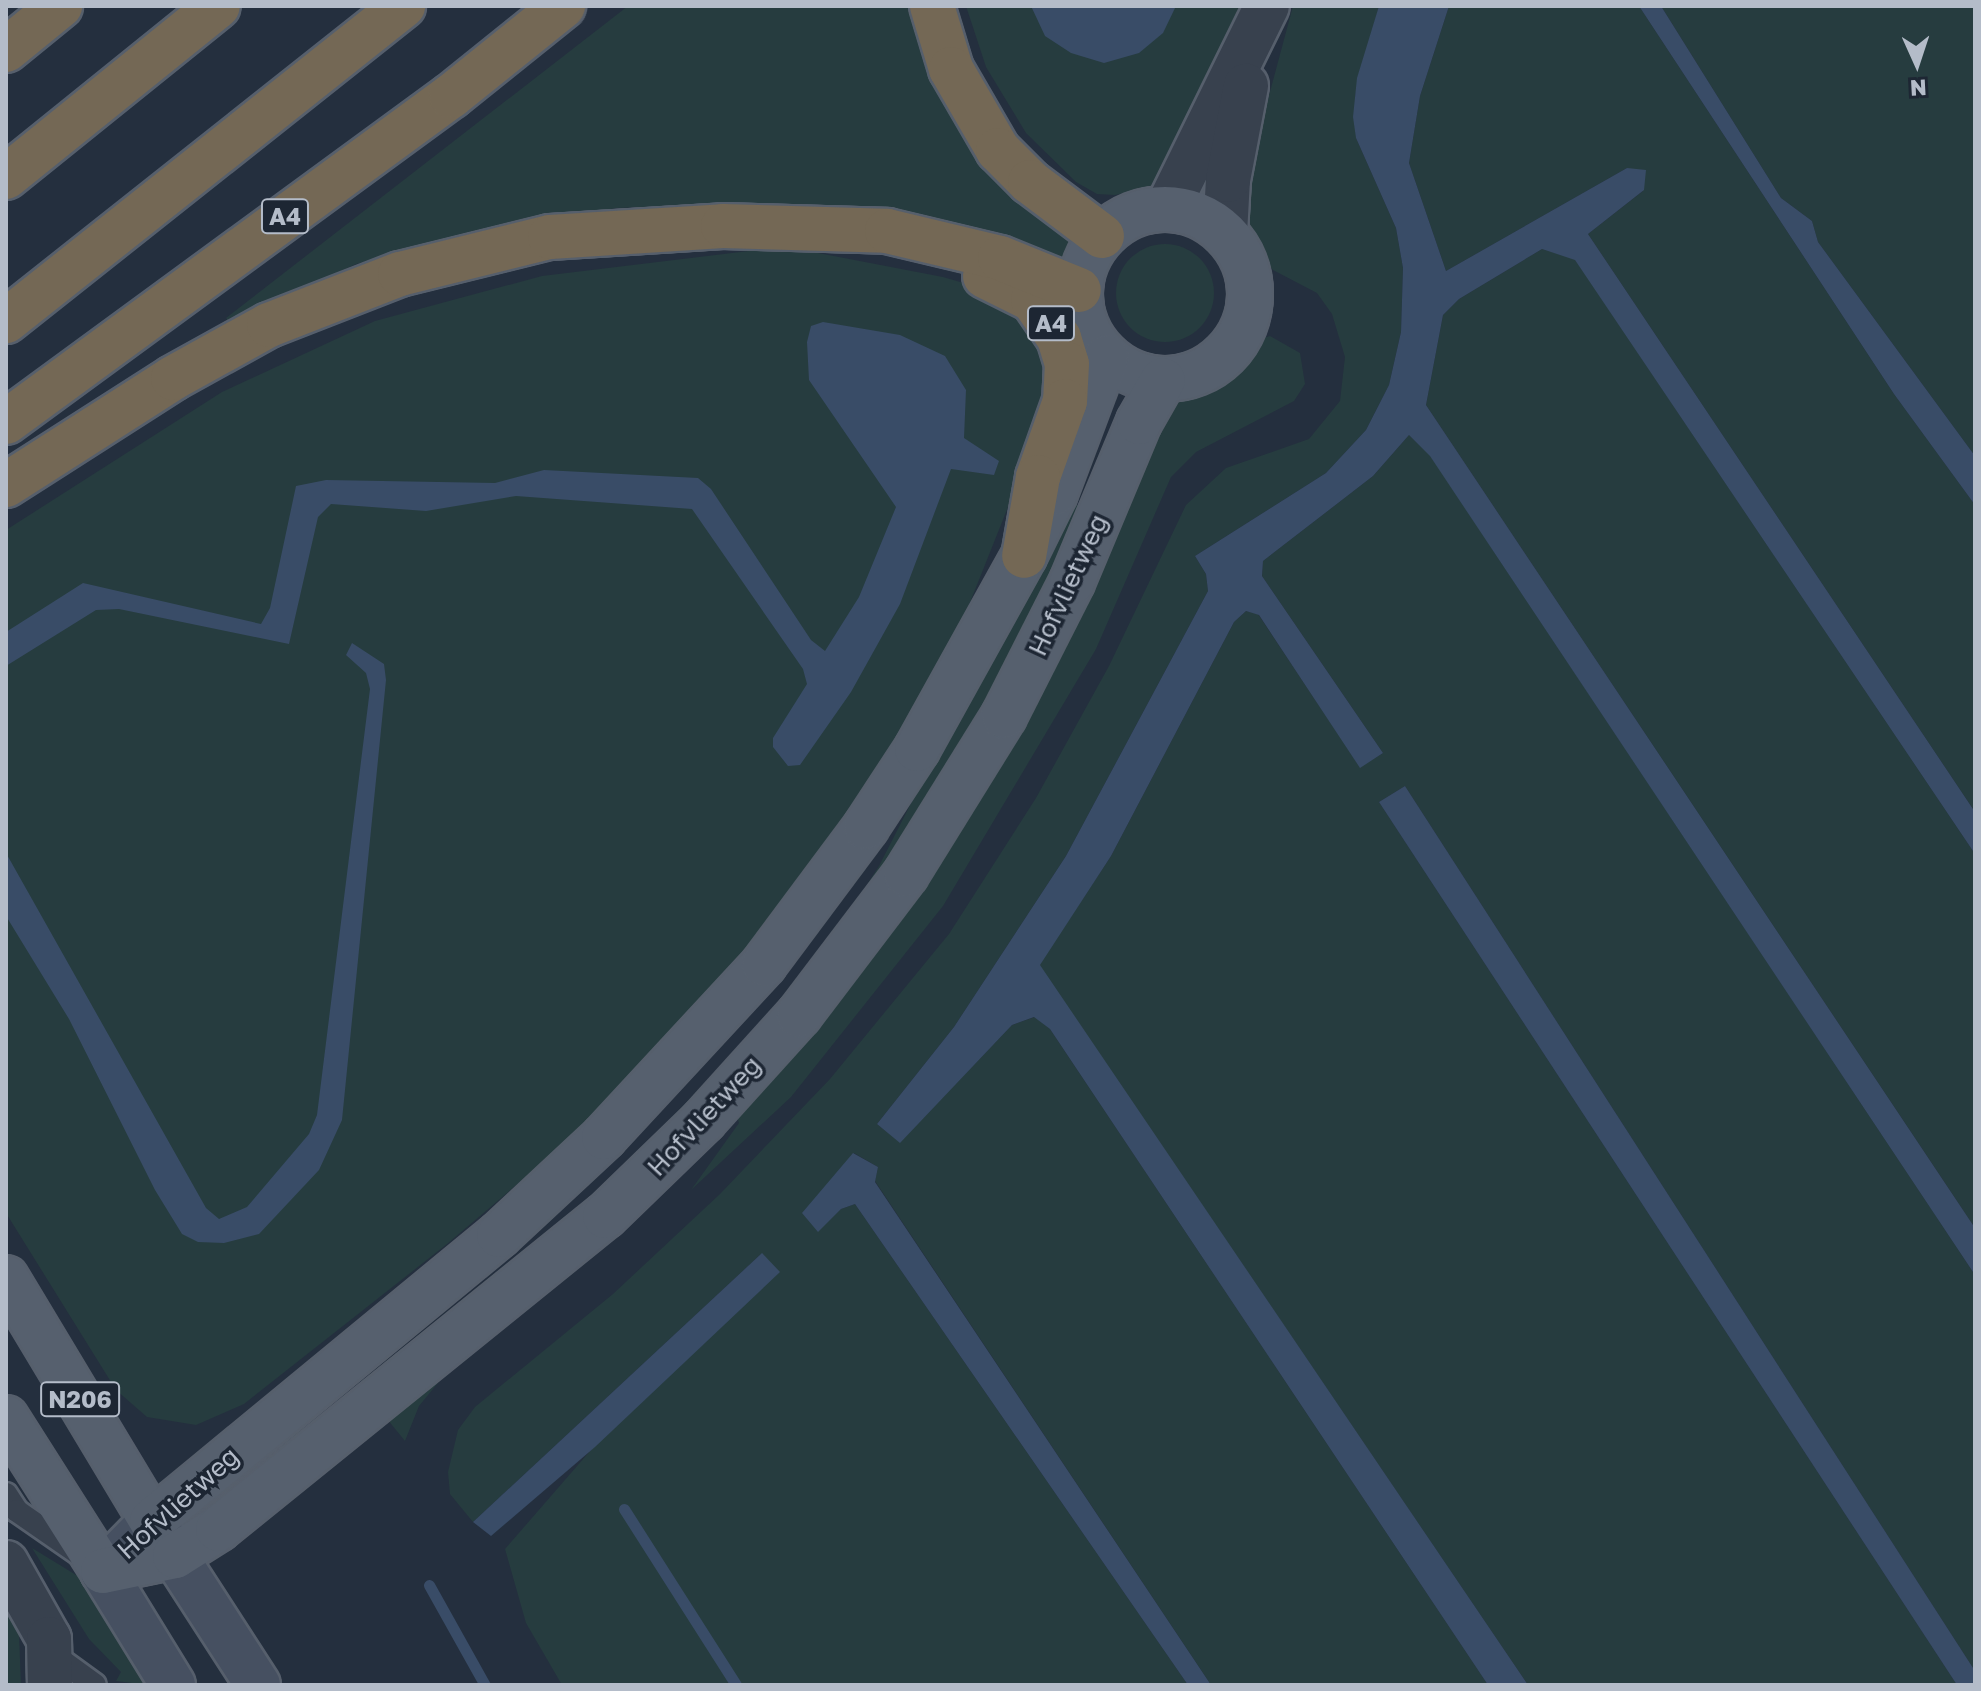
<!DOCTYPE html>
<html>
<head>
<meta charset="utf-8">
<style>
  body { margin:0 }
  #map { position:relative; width:1981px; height:1691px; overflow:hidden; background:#242f3e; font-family:"Golos Text",sans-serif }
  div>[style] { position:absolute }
  .green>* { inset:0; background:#263c3f }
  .round { border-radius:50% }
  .water>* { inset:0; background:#394c67 }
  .stream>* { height:11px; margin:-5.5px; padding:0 5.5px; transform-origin:5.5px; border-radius:5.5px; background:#394c67 }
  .roads { filter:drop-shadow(2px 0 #565f6c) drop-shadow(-2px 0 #565f6c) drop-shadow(0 2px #565f6c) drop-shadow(0 -2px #565f6c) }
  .service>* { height:22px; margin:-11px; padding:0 11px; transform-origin:11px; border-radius:11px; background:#38414e }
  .minor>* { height:44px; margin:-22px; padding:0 22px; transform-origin:22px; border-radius:22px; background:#38414e }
  .secondary>* { height:44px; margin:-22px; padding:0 22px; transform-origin:22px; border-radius:22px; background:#465061 }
  .primary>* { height:44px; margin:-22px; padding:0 22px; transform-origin:22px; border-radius:22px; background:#56606e }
  .primary>.ring { margin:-22px; padding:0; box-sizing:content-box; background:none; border:44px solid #56606e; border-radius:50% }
  .motorway>* { height:44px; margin:-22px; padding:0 22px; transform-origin:22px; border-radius:22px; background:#746855 }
  span { translate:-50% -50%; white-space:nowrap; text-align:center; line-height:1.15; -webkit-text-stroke:7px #1d2633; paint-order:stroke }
  .shield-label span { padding:2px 6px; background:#1d2633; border:2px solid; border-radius:6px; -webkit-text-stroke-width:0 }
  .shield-label { font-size:24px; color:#b4bcc9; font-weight:700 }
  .street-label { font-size:26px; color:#b4bcc9 }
  .frame { position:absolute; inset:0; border:8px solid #b4bcc9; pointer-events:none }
  .north { position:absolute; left:1877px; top:24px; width:80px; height:80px; -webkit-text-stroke:6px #1d2633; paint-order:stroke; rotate:177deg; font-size:22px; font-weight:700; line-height:32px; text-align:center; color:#b4bcc9 }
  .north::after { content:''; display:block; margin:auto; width:28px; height:36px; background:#b4bcc9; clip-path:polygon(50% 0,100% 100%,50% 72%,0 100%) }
</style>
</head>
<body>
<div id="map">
  <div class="green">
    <i style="clip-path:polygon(628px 6px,917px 6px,1078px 240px,1068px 264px,821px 209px,756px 203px,617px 208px,488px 229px,356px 264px,229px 322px,226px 318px)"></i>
    <i style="clip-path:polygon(966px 6px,1240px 6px,1156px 186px,1115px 195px,1097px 194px,1076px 182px,1026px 133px,986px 67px)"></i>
    <i style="clip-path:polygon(1293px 6px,1379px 6px,1355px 96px,1356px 138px,1396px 228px,1403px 268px,1401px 332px,1389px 385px,1366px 430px,1326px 473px,1195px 556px,1206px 574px,1208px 591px,1066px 856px,954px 1027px,877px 1124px,900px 1142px,1012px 1025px,1035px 1017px,1050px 1029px,1488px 1685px,1211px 1685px,875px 1181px,878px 1167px,854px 1153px,818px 1231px,841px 1209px,855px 1204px,1188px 1685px,562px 1685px,526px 1623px,505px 1549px,762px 1253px,473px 1522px,450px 1494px,448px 1472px,458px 1430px,475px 1407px,613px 1294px,720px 1194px,830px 1079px,949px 934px,1036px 798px,1109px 666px,1186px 505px,1226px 468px,1309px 439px,1340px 401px,1345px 357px,1332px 314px,1317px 293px,1273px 270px,1258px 254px,1238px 211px)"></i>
    <i style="clip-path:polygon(1449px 6px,1639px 6px,1894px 394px,1975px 505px,1975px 812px,1588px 234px,1643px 191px,1627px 168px,1446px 271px,1409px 163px,1420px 96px)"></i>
    <i style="clip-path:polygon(1661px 6px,1975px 6px,1975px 456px,1818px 242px,1812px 221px,1781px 198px)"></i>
    <i class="round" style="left:1116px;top:244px;width:98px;height:98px"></i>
    <i style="clip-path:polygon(1542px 249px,1575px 259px,1975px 854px,1975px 1228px,1426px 405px,1443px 315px,1459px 299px)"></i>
    <i style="clip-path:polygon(757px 250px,818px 253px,943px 277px,994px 292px,1028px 314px,1052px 377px,1016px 487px,965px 615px,883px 763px,838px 831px,711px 994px,588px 1124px,447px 1244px,244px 1404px,196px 1425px,147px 1417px,116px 1390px,6px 1213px,6px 530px,222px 392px,375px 321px,542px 276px)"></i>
    <i style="clip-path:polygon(1270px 336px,1300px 353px,1305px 384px,1294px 401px,1196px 452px,1171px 477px,1096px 649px,943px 906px,791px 1097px,691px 1190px,739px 1123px,734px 1107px,777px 1059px,1168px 403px,1215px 380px,1254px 341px)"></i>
    <i style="clip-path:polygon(1409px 435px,1430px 455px,1975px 1275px,1975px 1671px,1405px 786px,1379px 802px,1957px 1685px,1528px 1685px,1039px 965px,1111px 856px,1234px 622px,1246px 611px,1258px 614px,1360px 767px,1383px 753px,1262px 576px,1263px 561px,1373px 476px)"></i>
    <i style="clip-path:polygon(1066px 500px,1091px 511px,925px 826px,678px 1133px,265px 1476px,256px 1468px,462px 1307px,613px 1179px,767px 1018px,843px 922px,879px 866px)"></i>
    <i style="clip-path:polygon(548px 1290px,442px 1378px,419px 1406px,405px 1441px,383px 1414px)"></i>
    <i style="clip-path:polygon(32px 1548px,81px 1578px,148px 1685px,116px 1681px,121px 1672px,89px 1639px)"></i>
    <i style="clip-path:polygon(6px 1611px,19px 1634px,21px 1685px,6px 1685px)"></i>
  </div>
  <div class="water">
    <i style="clip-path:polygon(1031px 6px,1176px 6px,1163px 33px,1139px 53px,1104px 63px,1071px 53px,1045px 36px)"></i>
    <i style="clip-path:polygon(1379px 6px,1449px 6px,1420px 96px,1409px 163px,1446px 271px,1627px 168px,1646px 170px,1644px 190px,1588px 234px,1975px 812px,1975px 854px,1575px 260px,1542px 249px,1459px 299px,1443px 315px,1426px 405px,1975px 1228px,1975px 1275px,1430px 456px,1409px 435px,1373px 476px,1263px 561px,1262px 576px,1383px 753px,1360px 768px,1259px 615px,1246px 611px,1234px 622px,1111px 856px,1040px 965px,1528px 1685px,1488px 1685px,1050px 1029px,1034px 1017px,1012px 1025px,900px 1143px,877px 1124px,954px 1027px,1066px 856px,1208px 591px,1206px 574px,1195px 556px,1326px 473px,1366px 430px,1389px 385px,1401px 332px,1403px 268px,1396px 228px,1356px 138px,1353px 117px,1357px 78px)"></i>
    <i style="clip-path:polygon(1639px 6px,1661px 6px,1781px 198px,1812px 221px,1818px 242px,1975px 456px,1975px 505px,1894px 394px)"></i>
    <i style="clip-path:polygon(823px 322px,900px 335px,945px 356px,966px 390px,964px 438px,999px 461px,994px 475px,951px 469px,900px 604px,851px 692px,800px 765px,788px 766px,773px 747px,773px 738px,807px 684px,803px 669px,692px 509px,516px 496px,426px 511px,331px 504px,318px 517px,289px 644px,119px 609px,96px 610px,6px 666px,6px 632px,83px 583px,261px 624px,270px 608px,296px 486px,326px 480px,495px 483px,544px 470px,698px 478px,711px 489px,811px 640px,825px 651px,859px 597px,896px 507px,809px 380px,807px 342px,811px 326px)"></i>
    <i style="clip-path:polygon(352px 643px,384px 664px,386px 680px,342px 1120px,319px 1170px,259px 1234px,224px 1243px,198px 1242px,182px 1234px,155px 1190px,69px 1019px,6px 916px,6px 853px,206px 1208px,219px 1219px,247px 1207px,309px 1134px,317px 1115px,370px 689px,366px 673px,346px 655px)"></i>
    <i style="clip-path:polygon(1405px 786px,1975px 1671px,1975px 1685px,1957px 1685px,1379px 802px)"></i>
    <i style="clip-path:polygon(853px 1153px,878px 1167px,875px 1182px,1211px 1685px,1188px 1685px,855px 1204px,841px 1209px,818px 1232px,802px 1213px)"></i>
    <i style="clip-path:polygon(762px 1253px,780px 1272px,595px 1447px,491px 1536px,473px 1522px)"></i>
  </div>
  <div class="stream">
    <i style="left:624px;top:1509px;width:209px;rotate:57.5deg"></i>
    <i style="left:429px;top:1585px;width:115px;rotate:60.8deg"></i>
  </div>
  <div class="roads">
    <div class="service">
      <i style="left:6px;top:1494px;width:20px;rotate:57deg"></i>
      <i style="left:17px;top:1511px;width:75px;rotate:34.7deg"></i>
      <i style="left:51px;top:1653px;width:54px;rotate:36deg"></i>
    </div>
    <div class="minor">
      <i style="left:1167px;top:209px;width:226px;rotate:-63.8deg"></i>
      <i style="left:1225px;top:233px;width:53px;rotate:-86.8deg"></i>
      <i style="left:1228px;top:180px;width:96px;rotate:-79.2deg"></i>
      <i style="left:6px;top:1563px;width:87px;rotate:60.5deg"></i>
      <i style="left:49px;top:1639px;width:46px;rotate:88.8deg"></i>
    </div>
    <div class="secondary">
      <i style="left:173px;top:1685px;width:134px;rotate:-121.6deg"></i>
      <i style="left:103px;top:1571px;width:70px;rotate:-45.6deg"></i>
      <i style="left:152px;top:1521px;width:195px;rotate:57.1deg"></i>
    </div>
    <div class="primary">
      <i class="ring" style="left:1080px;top:209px;width:126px;height:126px"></i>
      <i style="left:6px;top:1278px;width:283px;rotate:59deg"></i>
      <i style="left:152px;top:1521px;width:450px;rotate:-39.5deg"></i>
      <i style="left:499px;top:1235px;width:144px;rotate:-43deg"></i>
      <i style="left:604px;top:1137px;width:236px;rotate:-47.2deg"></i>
      <i style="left:764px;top:964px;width:171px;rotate:-53.3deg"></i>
      <i style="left:866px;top:827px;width:93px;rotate:-56.8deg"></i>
      <i style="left:917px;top:749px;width:221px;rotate:-61deg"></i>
      <i style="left:1024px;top:556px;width:70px;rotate:-63.8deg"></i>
      <i style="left:1055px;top:493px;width:145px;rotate:-69.4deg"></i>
      <i style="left:6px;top:1418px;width:181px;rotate:57.6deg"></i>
      <i style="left:103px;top:1571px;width:74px;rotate:-11.8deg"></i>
      <i style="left:175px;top:1556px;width:51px;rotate:-32.1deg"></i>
      <i style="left:218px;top:1529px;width:498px;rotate:-39deg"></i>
      <i style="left:605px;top:1216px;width:138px;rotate:-44.1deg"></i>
      <i style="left:704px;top:1120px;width:142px;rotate:-47.9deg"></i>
      <i style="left:799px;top:1015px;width:177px;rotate:-52.8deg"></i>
      <i style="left:906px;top:874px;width:186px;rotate:-58.2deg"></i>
      <i style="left:1004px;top:716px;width:150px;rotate:-63.1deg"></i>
      <i style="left:1072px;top:582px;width:173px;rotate:-67.3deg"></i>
      <i style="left:1139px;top:422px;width:48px;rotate:-60.3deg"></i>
    </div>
    <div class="motorway">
      <i style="left:932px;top:6px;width:66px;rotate:73.2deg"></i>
      <i style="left:951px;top:69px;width:94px;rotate:59.9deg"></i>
      <i style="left:998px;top:150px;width:45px;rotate:45deg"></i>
      <i style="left:1030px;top:182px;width:90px;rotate:36.9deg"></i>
      <i style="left:6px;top:50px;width:70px;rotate:-39.2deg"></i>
      <i style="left:6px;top:177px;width:272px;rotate:-38.9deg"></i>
      <i style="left:985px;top:276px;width:54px;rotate:26.6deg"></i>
      <i style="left:1033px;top:300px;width:46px;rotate:55.6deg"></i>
      <i style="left:1059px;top:338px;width:27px;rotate:73deg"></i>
      <i style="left:1067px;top:364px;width:37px;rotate:93deg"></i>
      <i style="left:1065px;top:401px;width:81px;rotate:109.6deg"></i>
      <i style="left:1038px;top:477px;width:80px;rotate:100deg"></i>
      <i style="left:6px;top:321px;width:507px;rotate:-38.43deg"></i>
      <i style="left:6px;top:422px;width:552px;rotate:-36.23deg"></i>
      <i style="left:451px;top:96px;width:144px;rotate:-38.8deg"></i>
      <i style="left:6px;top:485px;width:198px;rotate:-32.6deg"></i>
      <i style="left:173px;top:378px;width:110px;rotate:-28.9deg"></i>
      <i style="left:269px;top:325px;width:141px;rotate:-21.3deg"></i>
      <i style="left:400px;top:274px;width:154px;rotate:-13.9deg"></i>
      <i style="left:550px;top:237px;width:173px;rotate:-3.6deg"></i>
      <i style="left:723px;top:226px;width:164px;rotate:1.7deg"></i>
      <i style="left:887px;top:231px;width:116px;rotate:13.4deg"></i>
      <i style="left:1000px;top:258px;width:85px;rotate:22.1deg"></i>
    </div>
  </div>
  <div class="shield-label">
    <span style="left:285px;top:216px">A4</span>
    <span style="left:1051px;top:323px">A4</span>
    <span style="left:80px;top:1399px">N206</span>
  </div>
  <div class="street-label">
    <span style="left:1068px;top:585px;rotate:-65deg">Hofvlietweg</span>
    <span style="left:704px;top:1116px;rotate:-47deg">Hofvlietweg</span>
    <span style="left:178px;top:1503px;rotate:-42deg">Hofvlietweg</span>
  </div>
  <div class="frame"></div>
  <div class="north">N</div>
</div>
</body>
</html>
